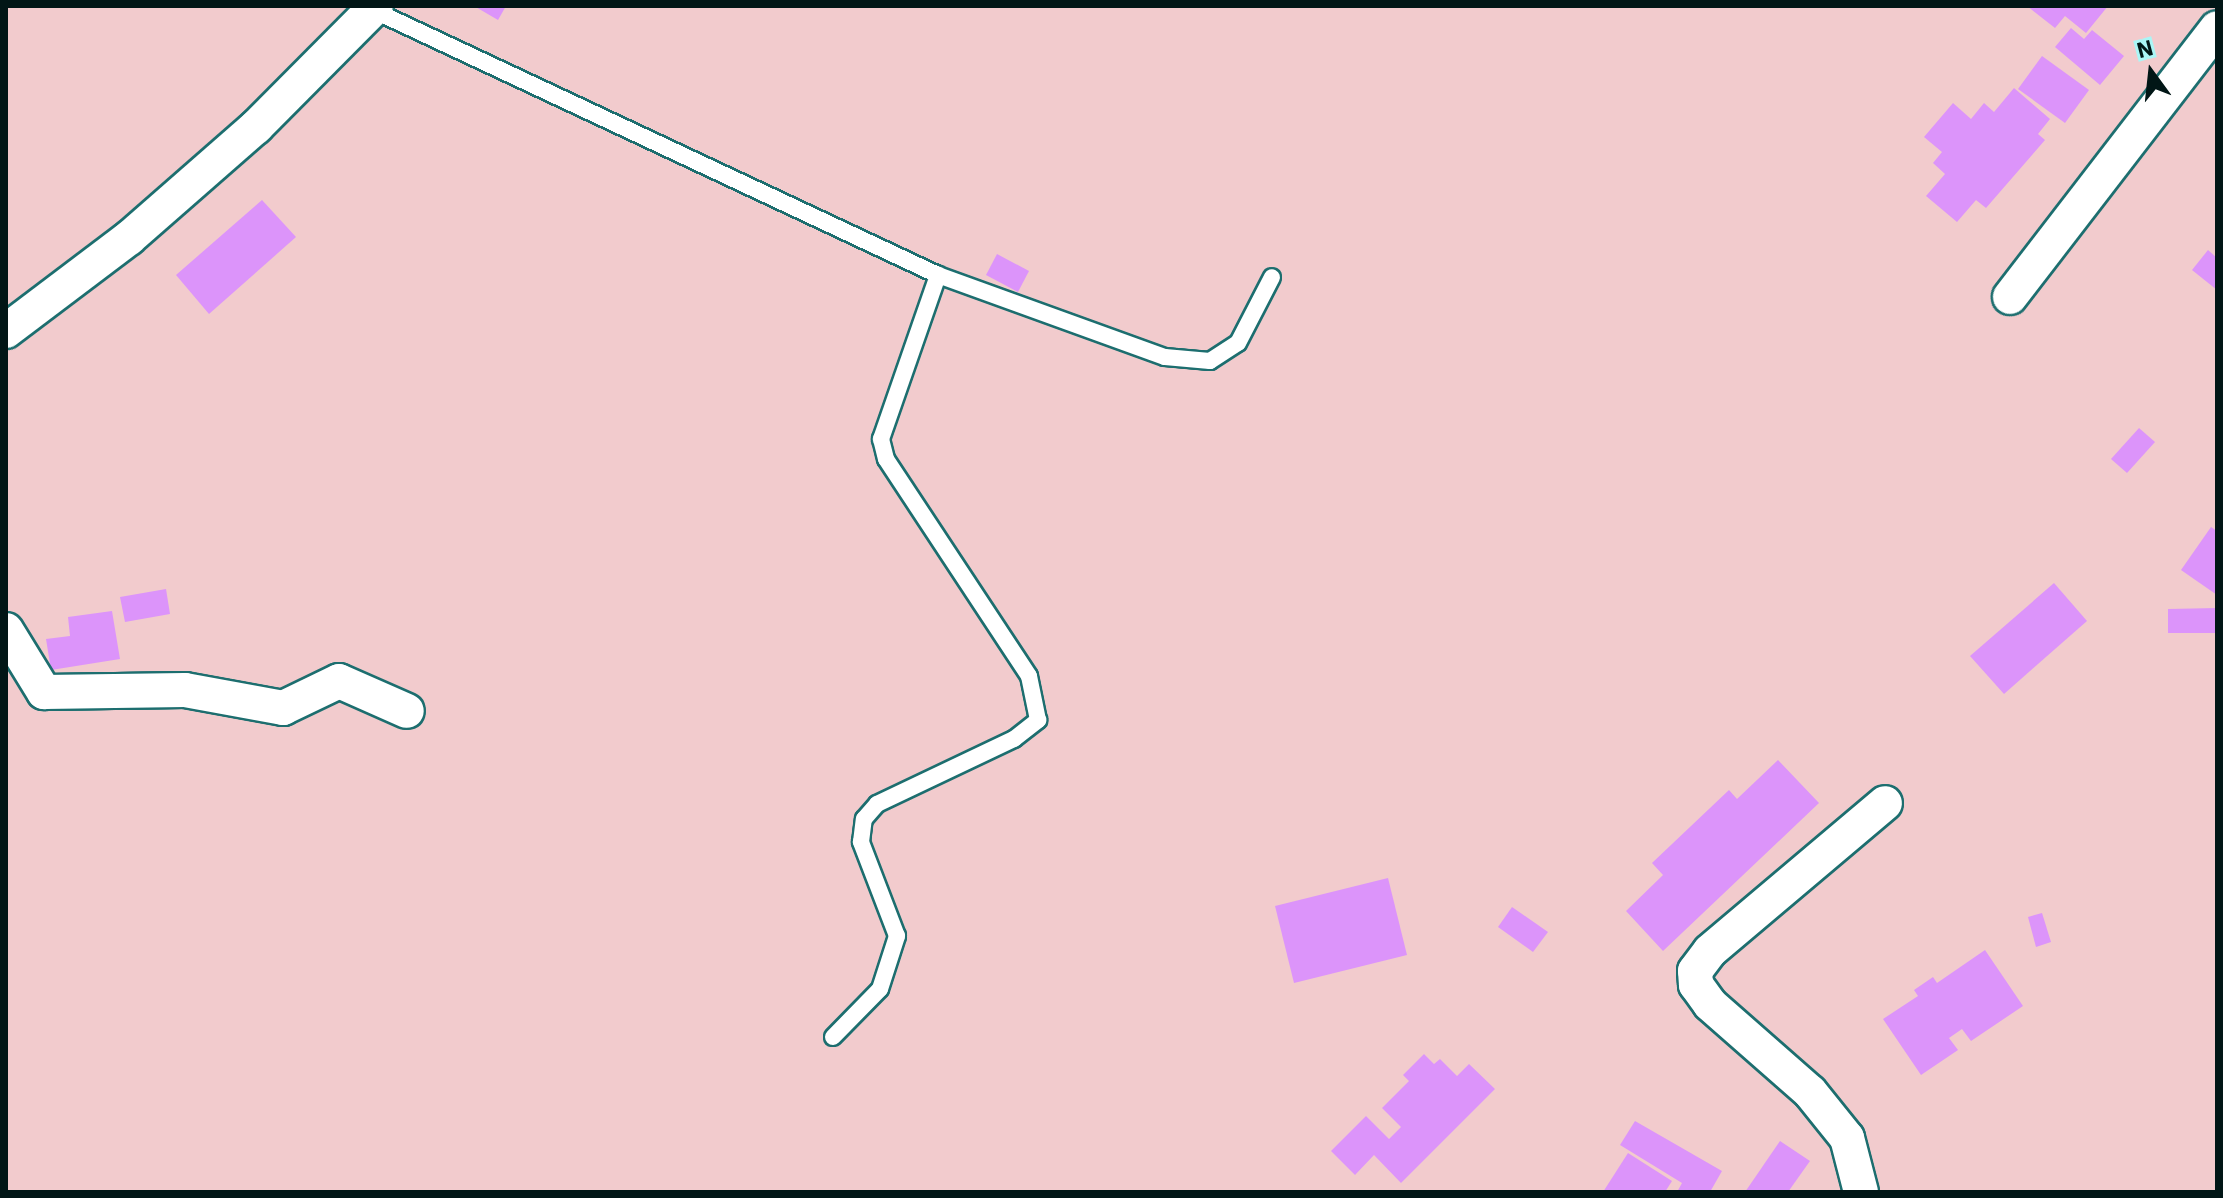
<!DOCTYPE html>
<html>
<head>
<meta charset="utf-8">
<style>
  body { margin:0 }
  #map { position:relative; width:2223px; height:1198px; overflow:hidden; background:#aaf6f6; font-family:"IBM Plex Sans",sans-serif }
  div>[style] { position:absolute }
  .green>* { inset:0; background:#f2cbcd }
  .building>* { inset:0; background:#dc94fa }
  .roads { filter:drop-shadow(2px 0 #1d6e6f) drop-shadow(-2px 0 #1d6e6f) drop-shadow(0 2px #1d6e6f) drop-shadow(0 -2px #1d6e6f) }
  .service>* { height:16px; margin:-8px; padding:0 8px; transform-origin:8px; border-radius:8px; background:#fff }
  .minor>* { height:34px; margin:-17px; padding:0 17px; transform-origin:17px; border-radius:17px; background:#fff }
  span { translate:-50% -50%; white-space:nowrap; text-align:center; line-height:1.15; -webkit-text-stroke:7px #aaf6f6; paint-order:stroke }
  .frame { position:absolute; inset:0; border:8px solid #011616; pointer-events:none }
  .north { position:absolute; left:2111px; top:32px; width:80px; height:80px; -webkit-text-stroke:6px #aaf6f6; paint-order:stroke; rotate:345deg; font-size:22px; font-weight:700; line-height:32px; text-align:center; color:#011616 }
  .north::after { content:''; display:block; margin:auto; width:28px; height:36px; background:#011616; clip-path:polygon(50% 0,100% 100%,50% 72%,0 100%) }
</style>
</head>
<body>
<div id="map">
  <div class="green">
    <i style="clip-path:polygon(6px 6px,2217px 6px,2217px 1192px,6px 1192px)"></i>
  </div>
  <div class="building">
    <i style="clip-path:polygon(474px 6px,506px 6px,498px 20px)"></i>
    <i style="clip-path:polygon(2027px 6px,2108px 6px,2086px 33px,2065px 16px,2055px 28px)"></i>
    <i style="clip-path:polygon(2071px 28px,2084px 39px,2092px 30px,2124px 56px,2100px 85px,2055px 47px)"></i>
    <i style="clip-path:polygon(2042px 56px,2089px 90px,2065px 123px,2018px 89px)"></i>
    <i style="clip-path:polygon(2014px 88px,2050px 119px,2038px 134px,2045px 140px,1986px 208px,1976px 200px,1957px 222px,1926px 196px,1945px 174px,1933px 163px,1942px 152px,1924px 137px,1953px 103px,1971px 119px,1984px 103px,1994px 112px)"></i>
    <i style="clip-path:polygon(262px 200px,296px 237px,209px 314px,176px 275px)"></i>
    <i style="clip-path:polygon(2208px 250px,2217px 258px,2217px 290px,2192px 270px)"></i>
    <i style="clip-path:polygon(997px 254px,1029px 271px,1018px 292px,986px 275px)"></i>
    <i style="clip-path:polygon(2139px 428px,2155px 442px,2127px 473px,2111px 459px)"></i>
    <i style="clip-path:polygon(2211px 527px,2217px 531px,2217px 595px,2181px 570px)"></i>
    <i style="clip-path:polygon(2054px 583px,2087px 621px,2004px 694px,1970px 656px)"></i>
    <i style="clip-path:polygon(166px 589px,170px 614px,125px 622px,120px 597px)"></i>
    <i style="clip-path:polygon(2217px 608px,2217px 633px,2168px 633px,2168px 609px)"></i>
    <i style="clip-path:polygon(112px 611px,120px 659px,51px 670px,46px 639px,70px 636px,68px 617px)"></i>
    <i style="clip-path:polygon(1778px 760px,1819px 803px,1663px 951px,1626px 911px,1663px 875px,1652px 863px,1729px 790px,1737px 799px)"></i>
    <i style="clip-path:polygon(1388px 878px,1407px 955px,1294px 983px,1275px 906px)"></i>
    <i style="clip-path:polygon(1512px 907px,1548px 932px,1533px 952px,1498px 927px)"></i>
    <i style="clip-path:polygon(2042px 913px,2051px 942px,2036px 947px,2028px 917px)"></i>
    <i style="clip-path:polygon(1985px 950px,2023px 1006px,1971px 1041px,1962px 1029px,1949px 1038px,1958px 1050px,1921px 1075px,1883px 1019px,1918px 996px,1914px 990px,1933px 977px,1937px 983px)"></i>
    <i style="clip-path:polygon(1424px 1054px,1434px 1064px,1440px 1059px,1457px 1076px,1469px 1064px,1495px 1089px,1401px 1183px,1374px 1155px,1355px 1175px,1331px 1151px,1366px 1116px,1389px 1139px,1401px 1127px,1382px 1108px,1409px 1081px,1403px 1075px)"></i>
    <i style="clip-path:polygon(1635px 1121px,1722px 1171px,1710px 1192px,1677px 1192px,1682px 1183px,1620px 1145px)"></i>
    <i style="clip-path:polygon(1780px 1141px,1810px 1161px,1788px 1192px,1745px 1192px)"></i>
    <i style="clip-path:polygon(1628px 1153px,1672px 1181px,1665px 1192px,1603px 1192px)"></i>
  </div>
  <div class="roads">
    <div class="service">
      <i style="left:373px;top:10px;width:624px;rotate:25.13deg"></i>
      <i style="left:938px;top:275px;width:241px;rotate:19.9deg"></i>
      <i style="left:1165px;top:357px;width:45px;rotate:5.1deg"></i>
      <i style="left:1210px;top:361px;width:33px;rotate:-33deg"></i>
      <i style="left:1238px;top:343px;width:74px;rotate:-62.7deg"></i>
      <i style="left:833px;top:1037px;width:67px;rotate:-45.6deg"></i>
      <i style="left:880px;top:989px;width:56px;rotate:-72.2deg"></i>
      <i style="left:897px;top:936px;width:101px;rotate:-111deg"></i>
      <i style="left:861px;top:842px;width:23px;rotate:-83deg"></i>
      <i style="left:864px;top:819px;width:20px;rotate:-49deg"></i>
      <i style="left:877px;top:804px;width:152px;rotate:-25.4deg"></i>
      <i style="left:1014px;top:739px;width:31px;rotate:-38deg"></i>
      <i style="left:1038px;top:720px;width:45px;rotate:-101.6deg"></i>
      <i style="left:1029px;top:676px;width:260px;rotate:-123.4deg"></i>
      <i style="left:886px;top:459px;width:21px;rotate:-104deg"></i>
      <i style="left:881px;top:439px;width:174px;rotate:-70.8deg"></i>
    </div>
    <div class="minor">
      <i style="left:2010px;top:297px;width:339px;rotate:-52.4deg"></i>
      <i style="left:6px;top:331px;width:154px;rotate:-37.1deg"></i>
      <i style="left:129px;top:238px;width:169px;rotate:-41.2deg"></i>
      <i style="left:256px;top:127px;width:170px;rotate:-45.2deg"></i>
      <i style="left:6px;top:630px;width:73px;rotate:58.5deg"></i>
      <i style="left:44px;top:692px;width:141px;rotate:-0.8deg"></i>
      <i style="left:185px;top:690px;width:100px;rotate:10.4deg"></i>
      <i style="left:283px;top:708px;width:62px;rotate:-25.7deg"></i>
      <i style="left:339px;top:681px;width:74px;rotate:23.8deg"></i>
      <i style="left:1861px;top:1192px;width:56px;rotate:-104.5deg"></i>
      <i style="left:1847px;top:1138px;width:59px;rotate:-128.8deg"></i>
      <i style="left:1810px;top:1092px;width:133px;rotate:-138.7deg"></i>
      <i style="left:1710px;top:1004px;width:24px;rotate:-126deg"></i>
      <i style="left:1696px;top:985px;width:14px;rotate:-94deg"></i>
      <i style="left:1695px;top:971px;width:25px;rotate:-53deg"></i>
      <i style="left:1710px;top:951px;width:229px;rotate:-40.2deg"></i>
    </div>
  </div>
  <div class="frame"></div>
  <div class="north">N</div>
</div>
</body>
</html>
